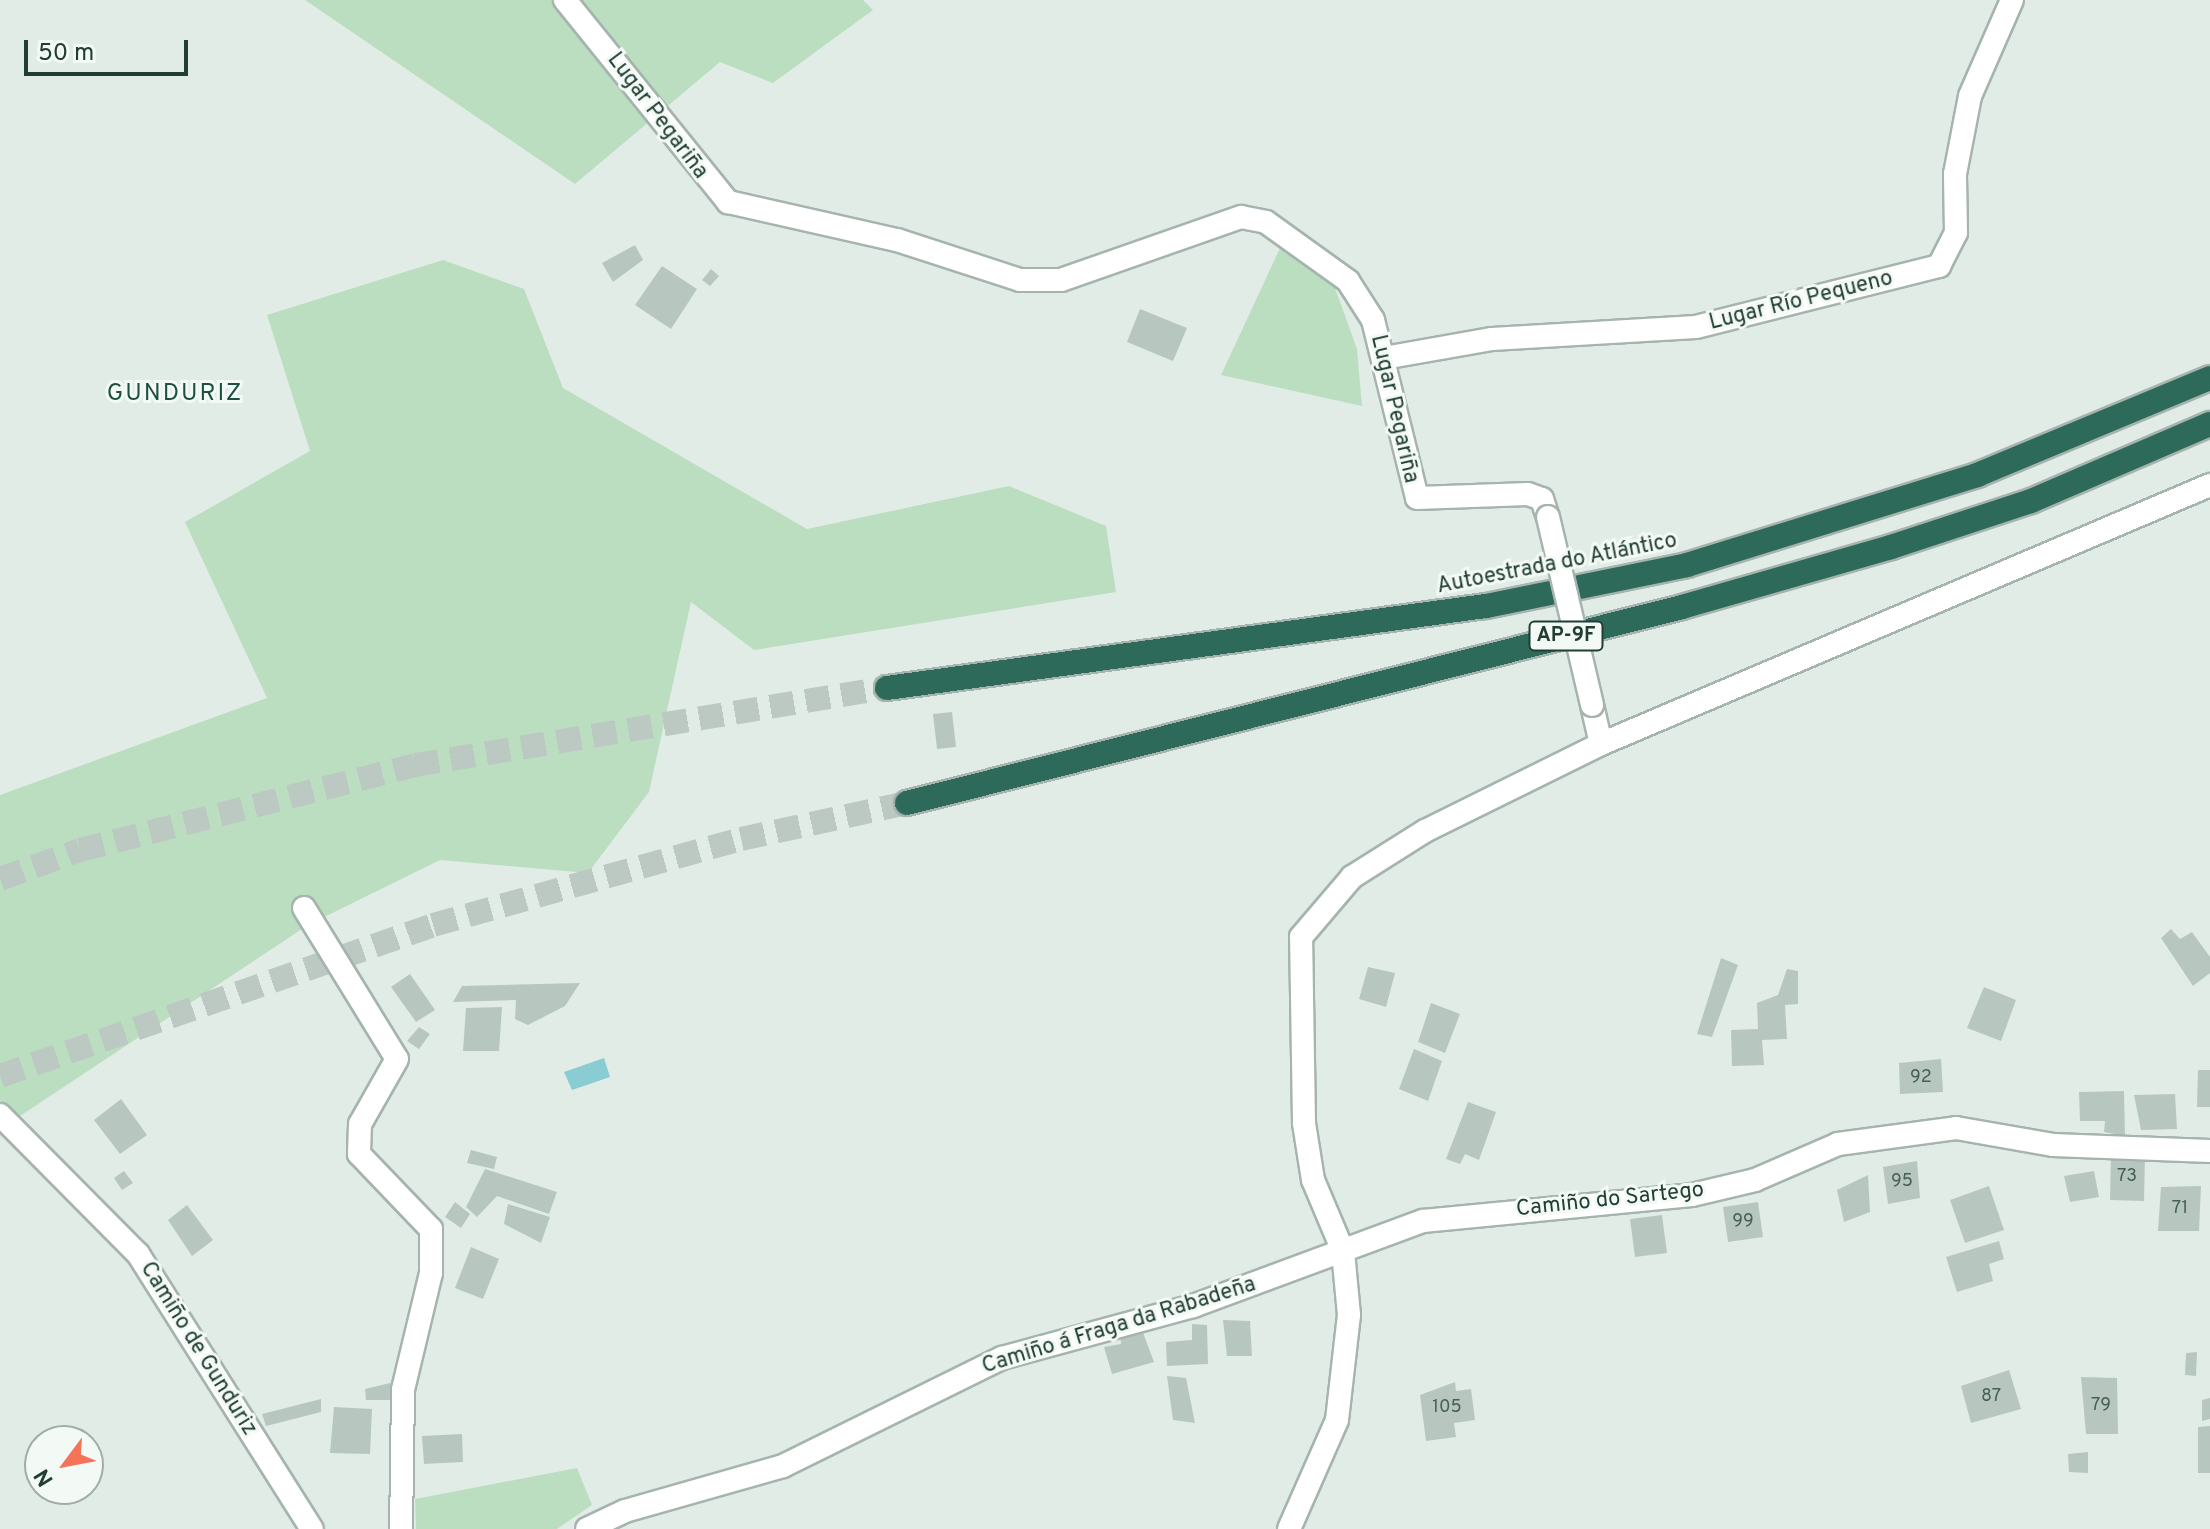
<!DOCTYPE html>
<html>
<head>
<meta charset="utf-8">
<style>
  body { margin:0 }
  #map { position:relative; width:2210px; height:1529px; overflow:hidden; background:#e2ece7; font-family:Overpass,sans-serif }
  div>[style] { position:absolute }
  .green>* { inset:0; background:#bbdec1 }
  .water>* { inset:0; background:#89ccd2 }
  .building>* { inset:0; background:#b7c7c0 }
  .motorway-tunnel>* { height:24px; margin-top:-12px; transform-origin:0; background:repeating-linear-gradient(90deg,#bcc9c3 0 24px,transparent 0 36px) }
  .roads { filter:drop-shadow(2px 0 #a5b4ae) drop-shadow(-2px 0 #a5b4ae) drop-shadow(0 2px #a5b4ae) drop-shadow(0 -2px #a5b4ae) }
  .minor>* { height:22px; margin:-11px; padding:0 11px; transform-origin:11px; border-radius:11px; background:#fff }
  .motorway>* { height:24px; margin:-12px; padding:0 12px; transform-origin:12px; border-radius:12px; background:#2d6a59 }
  .bridges { filter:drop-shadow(2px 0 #a5b4ae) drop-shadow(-2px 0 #a5b4ae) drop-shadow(0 2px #a5b4ae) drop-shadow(0 -2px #a5b4ae) }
  .minor-bridge>* { height:22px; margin:-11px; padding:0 11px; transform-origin:11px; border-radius:11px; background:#fff }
  span { translate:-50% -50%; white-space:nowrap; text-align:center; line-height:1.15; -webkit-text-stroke:6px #f3f9f5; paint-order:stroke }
  .number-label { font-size:18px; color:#476057 }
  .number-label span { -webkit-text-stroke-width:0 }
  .shield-label span { padding:2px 6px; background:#f3f9f5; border:2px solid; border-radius:6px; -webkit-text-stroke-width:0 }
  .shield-label { font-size:20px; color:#223e34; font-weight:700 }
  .street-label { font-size:22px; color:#223e34 }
  .neighbourhood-label { font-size:24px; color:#1d5040; letter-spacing:2px }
  .north { position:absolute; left:24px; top:1425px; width:80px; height:80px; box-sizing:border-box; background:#f3f9f5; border:2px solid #9faea8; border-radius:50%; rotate:238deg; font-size:22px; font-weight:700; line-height:32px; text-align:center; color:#223e34 }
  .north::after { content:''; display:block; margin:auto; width:28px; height:36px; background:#f37459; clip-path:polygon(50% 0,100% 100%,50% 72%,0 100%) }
  .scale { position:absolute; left:24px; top:40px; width:164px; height:36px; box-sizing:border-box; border:4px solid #223e34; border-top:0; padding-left:10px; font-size:24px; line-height:28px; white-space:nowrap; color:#223e34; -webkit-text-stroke:6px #f3f9f5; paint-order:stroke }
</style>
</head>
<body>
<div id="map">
  <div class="green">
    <i style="clip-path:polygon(305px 0,863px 0,873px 10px,773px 83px,720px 62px,575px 184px)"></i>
    <i style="clip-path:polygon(1280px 248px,1335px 288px,1357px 349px,1362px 406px,1221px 375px)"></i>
    <i style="clip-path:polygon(443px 260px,524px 289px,563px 388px,807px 529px,1009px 486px,1106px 526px,1116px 592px,754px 650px,691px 602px,649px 792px,588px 873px,440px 860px,308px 925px,14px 1120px,0 1100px,0 795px,267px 698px,185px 522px,310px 451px,267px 315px)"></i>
    <i style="clip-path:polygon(577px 1468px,592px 1505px,557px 1529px,416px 1529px,415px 1499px)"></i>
  </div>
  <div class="water">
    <i style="clip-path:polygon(604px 1058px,610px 1077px,572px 1090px,564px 1072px)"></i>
  </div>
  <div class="building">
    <i style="clip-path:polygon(635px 245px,643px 260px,613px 282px,602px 263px)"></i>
    <i style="clip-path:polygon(662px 266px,697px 289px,671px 329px,635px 305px)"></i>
    <i style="clip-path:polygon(711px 269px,719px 276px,710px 286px,702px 280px)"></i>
    <i style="clip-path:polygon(1140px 309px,1187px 328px,1173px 361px,1127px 342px)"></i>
    <i style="clip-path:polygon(952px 712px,956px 747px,937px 749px,933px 714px)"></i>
    <i style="clip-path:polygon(2171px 929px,2180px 939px,2192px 932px,2210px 957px,2210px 973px,2193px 986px,2161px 938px)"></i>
    <i style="clip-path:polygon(1721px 958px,1738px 965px,1712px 1037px,1697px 1034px)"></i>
    <i style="clip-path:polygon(1368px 967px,1395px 973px,1386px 1007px,1359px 999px)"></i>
    <i style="clip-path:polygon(1787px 969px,1798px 971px,1798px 1004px,1785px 1005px,1787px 1039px,1762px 1040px,1764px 1065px,1732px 1066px,1731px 1030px,1758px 1029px,1757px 1003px,1778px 995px)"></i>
    <i style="clip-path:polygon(410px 974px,435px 1010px,416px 1022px,391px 987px)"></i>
    <i style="clip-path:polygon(580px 983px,565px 1006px,528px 1025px,515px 1019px,516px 1000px,453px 1002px,462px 986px)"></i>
    <i style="clip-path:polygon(1984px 987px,2016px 1000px,2001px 1041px,1967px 1028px)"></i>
    <i style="clip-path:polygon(1431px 1003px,1460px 1014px,1445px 1053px,1418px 1042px)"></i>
    <i style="clip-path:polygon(502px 1007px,499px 1051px,463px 1051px,466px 1008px)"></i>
    <i style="clip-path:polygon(419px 1027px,430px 1034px,419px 1049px,407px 1041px)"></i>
    <i style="clip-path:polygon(1414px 1049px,1442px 1061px,1428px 1101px,1399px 1089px)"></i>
    <i style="clip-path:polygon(1941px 1059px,1943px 1092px,1900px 1094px,1899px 1063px)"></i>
    <i style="clip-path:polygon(2198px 1070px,2210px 1070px,2210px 1107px,2197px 1107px)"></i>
    <i style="clip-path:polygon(2124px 1091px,2125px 1136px,2104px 1132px,2105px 1121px,2080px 1121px,2079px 1092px)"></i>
    <i style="clip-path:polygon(2175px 1094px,2177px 1129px,2141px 1130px,2134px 1095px)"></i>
    <i style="clip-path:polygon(121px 1099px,147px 1135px,120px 1154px,94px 1120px)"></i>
    <i style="clip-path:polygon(1468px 1102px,1496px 1112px,1479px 1160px,1465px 1154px,1460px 1164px,1446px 1159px)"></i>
    <i style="clip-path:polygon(471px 1150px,497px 1157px,494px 1169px,467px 1163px)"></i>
    <i style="clip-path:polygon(2111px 1154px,2145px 1155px,2144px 1201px,2110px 1200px)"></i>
    <i style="clip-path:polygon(1917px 1161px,1920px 1198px,1888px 1204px,1883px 1167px)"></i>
    <i style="clip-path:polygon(485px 1169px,557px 1192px,549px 1214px,497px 1196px,477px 1217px,466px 1207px)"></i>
    <i style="clip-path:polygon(124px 1171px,133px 1183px,122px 1190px,114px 1178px)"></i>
    <i style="clip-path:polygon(2094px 1171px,2099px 1197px,2070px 1202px,2064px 1176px)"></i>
    <i style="clip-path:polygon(1868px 1175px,1870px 1212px,1844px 1222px,1837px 1190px)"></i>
    <i style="clip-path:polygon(1989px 1186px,2004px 1230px,1965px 1243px,1950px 1200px)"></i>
    <i style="clip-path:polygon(2201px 1186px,2199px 1231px,2158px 1231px,2161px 1187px)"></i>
    <i style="clip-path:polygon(455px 1202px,470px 1214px,461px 1228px,445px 1217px)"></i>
    <i style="clip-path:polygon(1758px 1202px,1763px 1237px,1728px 1242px,1723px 1207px)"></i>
    <i style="clip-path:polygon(508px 1204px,550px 1217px,541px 1243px,504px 1224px)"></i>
    <i style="clip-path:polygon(187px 1205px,213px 1240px,192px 1256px,168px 1220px)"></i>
    <i style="clip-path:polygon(1662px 1215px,1667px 1253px,1635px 1257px,1630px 1219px)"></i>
    <i style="clip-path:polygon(1999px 1241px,2004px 1259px,1989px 1264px,1993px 1281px,1957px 1292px,1946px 1257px)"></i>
    <i style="clip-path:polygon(471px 1247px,499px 1259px,483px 1299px,455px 1288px)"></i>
    <i style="clip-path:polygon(1223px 1320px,1250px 1321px,1252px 1356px,1227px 1356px)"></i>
    <i style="clip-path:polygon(1192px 1324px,1207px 1325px,1208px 1364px,1167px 1366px,1166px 1342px,1192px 1340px)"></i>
    <i style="clip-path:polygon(1142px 1330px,1154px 1362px,1112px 1374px,1104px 1347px,1121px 1344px,1120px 1333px)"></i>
    <i style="clip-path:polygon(2197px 1352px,2196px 1376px,2185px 1375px,2186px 1353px)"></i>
    <i style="clip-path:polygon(2009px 1370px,2021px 1409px,1971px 1423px,1961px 1386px)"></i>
    <i style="clip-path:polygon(1167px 1376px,1186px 1378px,1195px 1423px,1173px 1420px)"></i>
    <i style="clip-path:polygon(2081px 1377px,2117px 1378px,2118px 1434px,2086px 1434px)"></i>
    <i style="clip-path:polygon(1455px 1382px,1456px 1391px,1471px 1389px,1475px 1420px,1454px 1423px,1456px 1437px,1426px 1441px,1420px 1395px)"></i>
    <i style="clip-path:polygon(390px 1383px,391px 1400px,366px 1400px,365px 1389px)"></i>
    <i style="clip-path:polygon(2210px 1398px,2210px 1419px,2202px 1421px,2202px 1400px)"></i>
    <i style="clip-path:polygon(321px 1399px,321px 1412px,266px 1426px,262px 1414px)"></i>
    <i style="clip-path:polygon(334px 1407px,372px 1409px,370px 1454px,330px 1453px)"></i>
    <i style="clip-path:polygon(2210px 1426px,2210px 1473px,2198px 1473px,2198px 1427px)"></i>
    <i style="clip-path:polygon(462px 1434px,463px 1462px,424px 1464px,422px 1436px)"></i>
    <i style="clip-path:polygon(2088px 1452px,2088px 1473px,2069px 1472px,2068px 1454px)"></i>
  </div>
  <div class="motorway-tunnel">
    <i style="left:0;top:879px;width:85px;rotate:-19.9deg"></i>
    <i style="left:80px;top:850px;width:346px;rotate:-14.2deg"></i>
    <i style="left:415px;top:765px;width:478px;rotate:-9.3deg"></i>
    <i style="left:0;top:1076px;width:459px;rotate:-19.2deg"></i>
    <i style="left:433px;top:925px;width:320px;rotate:-15.6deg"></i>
    <i style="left:741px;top:839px;width:170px;rotate:-12.2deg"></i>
  </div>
  <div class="roads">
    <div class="minor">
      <i style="left:565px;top:0;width:260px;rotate:51.1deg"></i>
      <i style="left:728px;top:202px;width:173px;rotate:12.7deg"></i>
      <i style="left:897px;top:240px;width:129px;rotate:18deg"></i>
      <i style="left:1020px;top:280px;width:41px"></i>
      <i style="left:1061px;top:280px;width:191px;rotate:-19.3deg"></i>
      <i style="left:1241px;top:217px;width:25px;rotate:11deg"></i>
      <i style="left:1266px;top:222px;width:101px;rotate:35.7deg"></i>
      <i style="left:1348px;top:281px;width:46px;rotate:57.3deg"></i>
      <i style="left:1373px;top:320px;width:183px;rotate:76.1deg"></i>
      <i style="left:1417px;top:498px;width:111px;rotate:-2.1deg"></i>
      <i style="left:1528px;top:494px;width:15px;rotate:20deg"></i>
      <i style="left:1542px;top:499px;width:19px;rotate:72deg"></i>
      <i style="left:1384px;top:358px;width:110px;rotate:-10deg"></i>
      <i style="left:1492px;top:339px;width:204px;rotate:-3.4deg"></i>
      <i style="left:1696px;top:327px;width:251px;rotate:-14.1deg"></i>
      <i style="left:1939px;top:266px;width:37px;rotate:-63deg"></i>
      <i style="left:1956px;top:233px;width:59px;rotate:-91deg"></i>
      <i style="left:1955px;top:174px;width:79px;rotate:-79.1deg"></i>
      <i style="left:1970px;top:96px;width:105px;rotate:-66.4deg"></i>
      <i style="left:1601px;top:744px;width:662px;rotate:-23.04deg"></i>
      <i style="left:304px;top:908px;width:177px;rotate:58.4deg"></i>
      <i style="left:397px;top:1059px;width:75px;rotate:119.6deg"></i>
      <i style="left:360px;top:1124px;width:30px;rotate:92deg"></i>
      <i style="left:359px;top:1154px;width:104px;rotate:46.2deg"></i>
      <i style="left:431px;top:1229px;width:44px;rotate:90deg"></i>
      <i style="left:431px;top:1273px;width:120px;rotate:103.5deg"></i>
      <i style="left:403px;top:1390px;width:139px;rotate:90.8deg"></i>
      <i style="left:0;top:1115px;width:196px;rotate:45.2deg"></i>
      <i style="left:138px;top:1254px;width:325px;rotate:57.7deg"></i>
      <i style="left:587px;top:1529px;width:42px;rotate:-25.3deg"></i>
      <i style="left:625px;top:1511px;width:164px;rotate:-15.9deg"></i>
      <i style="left:783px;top:1466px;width:244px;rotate:-26.3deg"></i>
      <i style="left:1002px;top:1358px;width:198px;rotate:-15.2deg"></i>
      <i style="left:1193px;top:1306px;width:245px;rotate:-20.3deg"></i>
      <i style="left:1423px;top:1221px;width:270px;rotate:-5.5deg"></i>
      <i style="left:1692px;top:1195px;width:65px;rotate:-13.4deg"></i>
      <i style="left:1755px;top:1180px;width:90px;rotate:-23.4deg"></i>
      <i style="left:1838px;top:1144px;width:119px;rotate:-7.7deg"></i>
      <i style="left:1956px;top:1128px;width:98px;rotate:9.9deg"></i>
      <i style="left:2053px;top:1145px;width:157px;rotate:2.2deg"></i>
      <i style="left:1289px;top:1529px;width:119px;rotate:-66.2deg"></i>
      <i style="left:1337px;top:1420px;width:106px;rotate:-83.5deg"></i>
      <i style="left:1349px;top:1315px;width:64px;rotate:-95.4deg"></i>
      <i style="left:1343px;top:1251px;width:77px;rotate:-112.9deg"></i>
      <i style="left:1313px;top:1180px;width:58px;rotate:-99deg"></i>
      <i style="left:1304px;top:1123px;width:186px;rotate:-90.9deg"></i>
      <i style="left:1301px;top:937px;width:79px;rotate:-49.6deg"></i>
      <i style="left:1352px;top:877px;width:86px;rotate:-32.2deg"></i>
      <i style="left:1425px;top:831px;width:196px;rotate:-26.3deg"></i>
      <i style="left:1601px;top:744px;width:40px;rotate:-103deg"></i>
    </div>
    <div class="motorway">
      <i style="left:887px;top:688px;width:605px;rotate:-7.8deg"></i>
      <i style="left:1486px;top:606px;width:205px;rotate:-11.5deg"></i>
      <i style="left:1687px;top:565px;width:304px;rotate:-17.2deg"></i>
      <i style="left:1977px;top:475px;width:252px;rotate:-22.6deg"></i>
      <i style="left:907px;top:803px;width:799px;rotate:-14.19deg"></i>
      <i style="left:1682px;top:607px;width:217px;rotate:-16deg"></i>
      <i style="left:1891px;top:547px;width:147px;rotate:-18.2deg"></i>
      <i style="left:2031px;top:501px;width:195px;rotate:-23.3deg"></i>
    </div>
  </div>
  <div class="bridges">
    <div class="minor-bridge">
      <i style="left:1548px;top:517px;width:193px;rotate:76.8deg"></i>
    </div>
  </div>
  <div class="number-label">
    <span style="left:1921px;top:1078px">92</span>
    <span style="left:2127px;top:1177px">73</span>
    <span style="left:1902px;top:1182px">95</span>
    <span style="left:2180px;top:1209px">71</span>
    <span style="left:1743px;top:1222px">99</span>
    <span style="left:1991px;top:1397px">87</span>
    <span style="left:2101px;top:1406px">79</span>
    <span style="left:1447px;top:1408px">105</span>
  </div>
  <div class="shield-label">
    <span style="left:1566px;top:636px">AP-9F</span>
  </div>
  <div class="street-label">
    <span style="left:657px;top:116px;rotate:53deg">Lugar Pegariña</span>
    <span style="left:1801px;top:301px;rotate:-14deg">Lugar Río Pequeno</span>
    <span style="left:1394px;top:409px;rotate:77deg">Lugar Pegariña</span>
    <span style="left:1557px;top:564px;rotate:-11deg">Autoestrada do Atlántico</span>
    <span style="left:1610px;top:1200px;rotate:-6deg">Camiño do Sartego</span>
    <span style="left:1119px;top:1326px;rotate:-17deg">Camiño á Fraga da Rabadeña</span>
    <span style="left:198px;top:1349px;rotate:58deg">Camiño de Gunduriz</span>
  </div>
  <div class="neighbourhood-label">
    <span style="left:175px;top:395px">GUNDURIZ</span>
  </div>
  <div class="north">N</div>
  <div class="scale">50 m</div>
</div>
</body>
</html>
